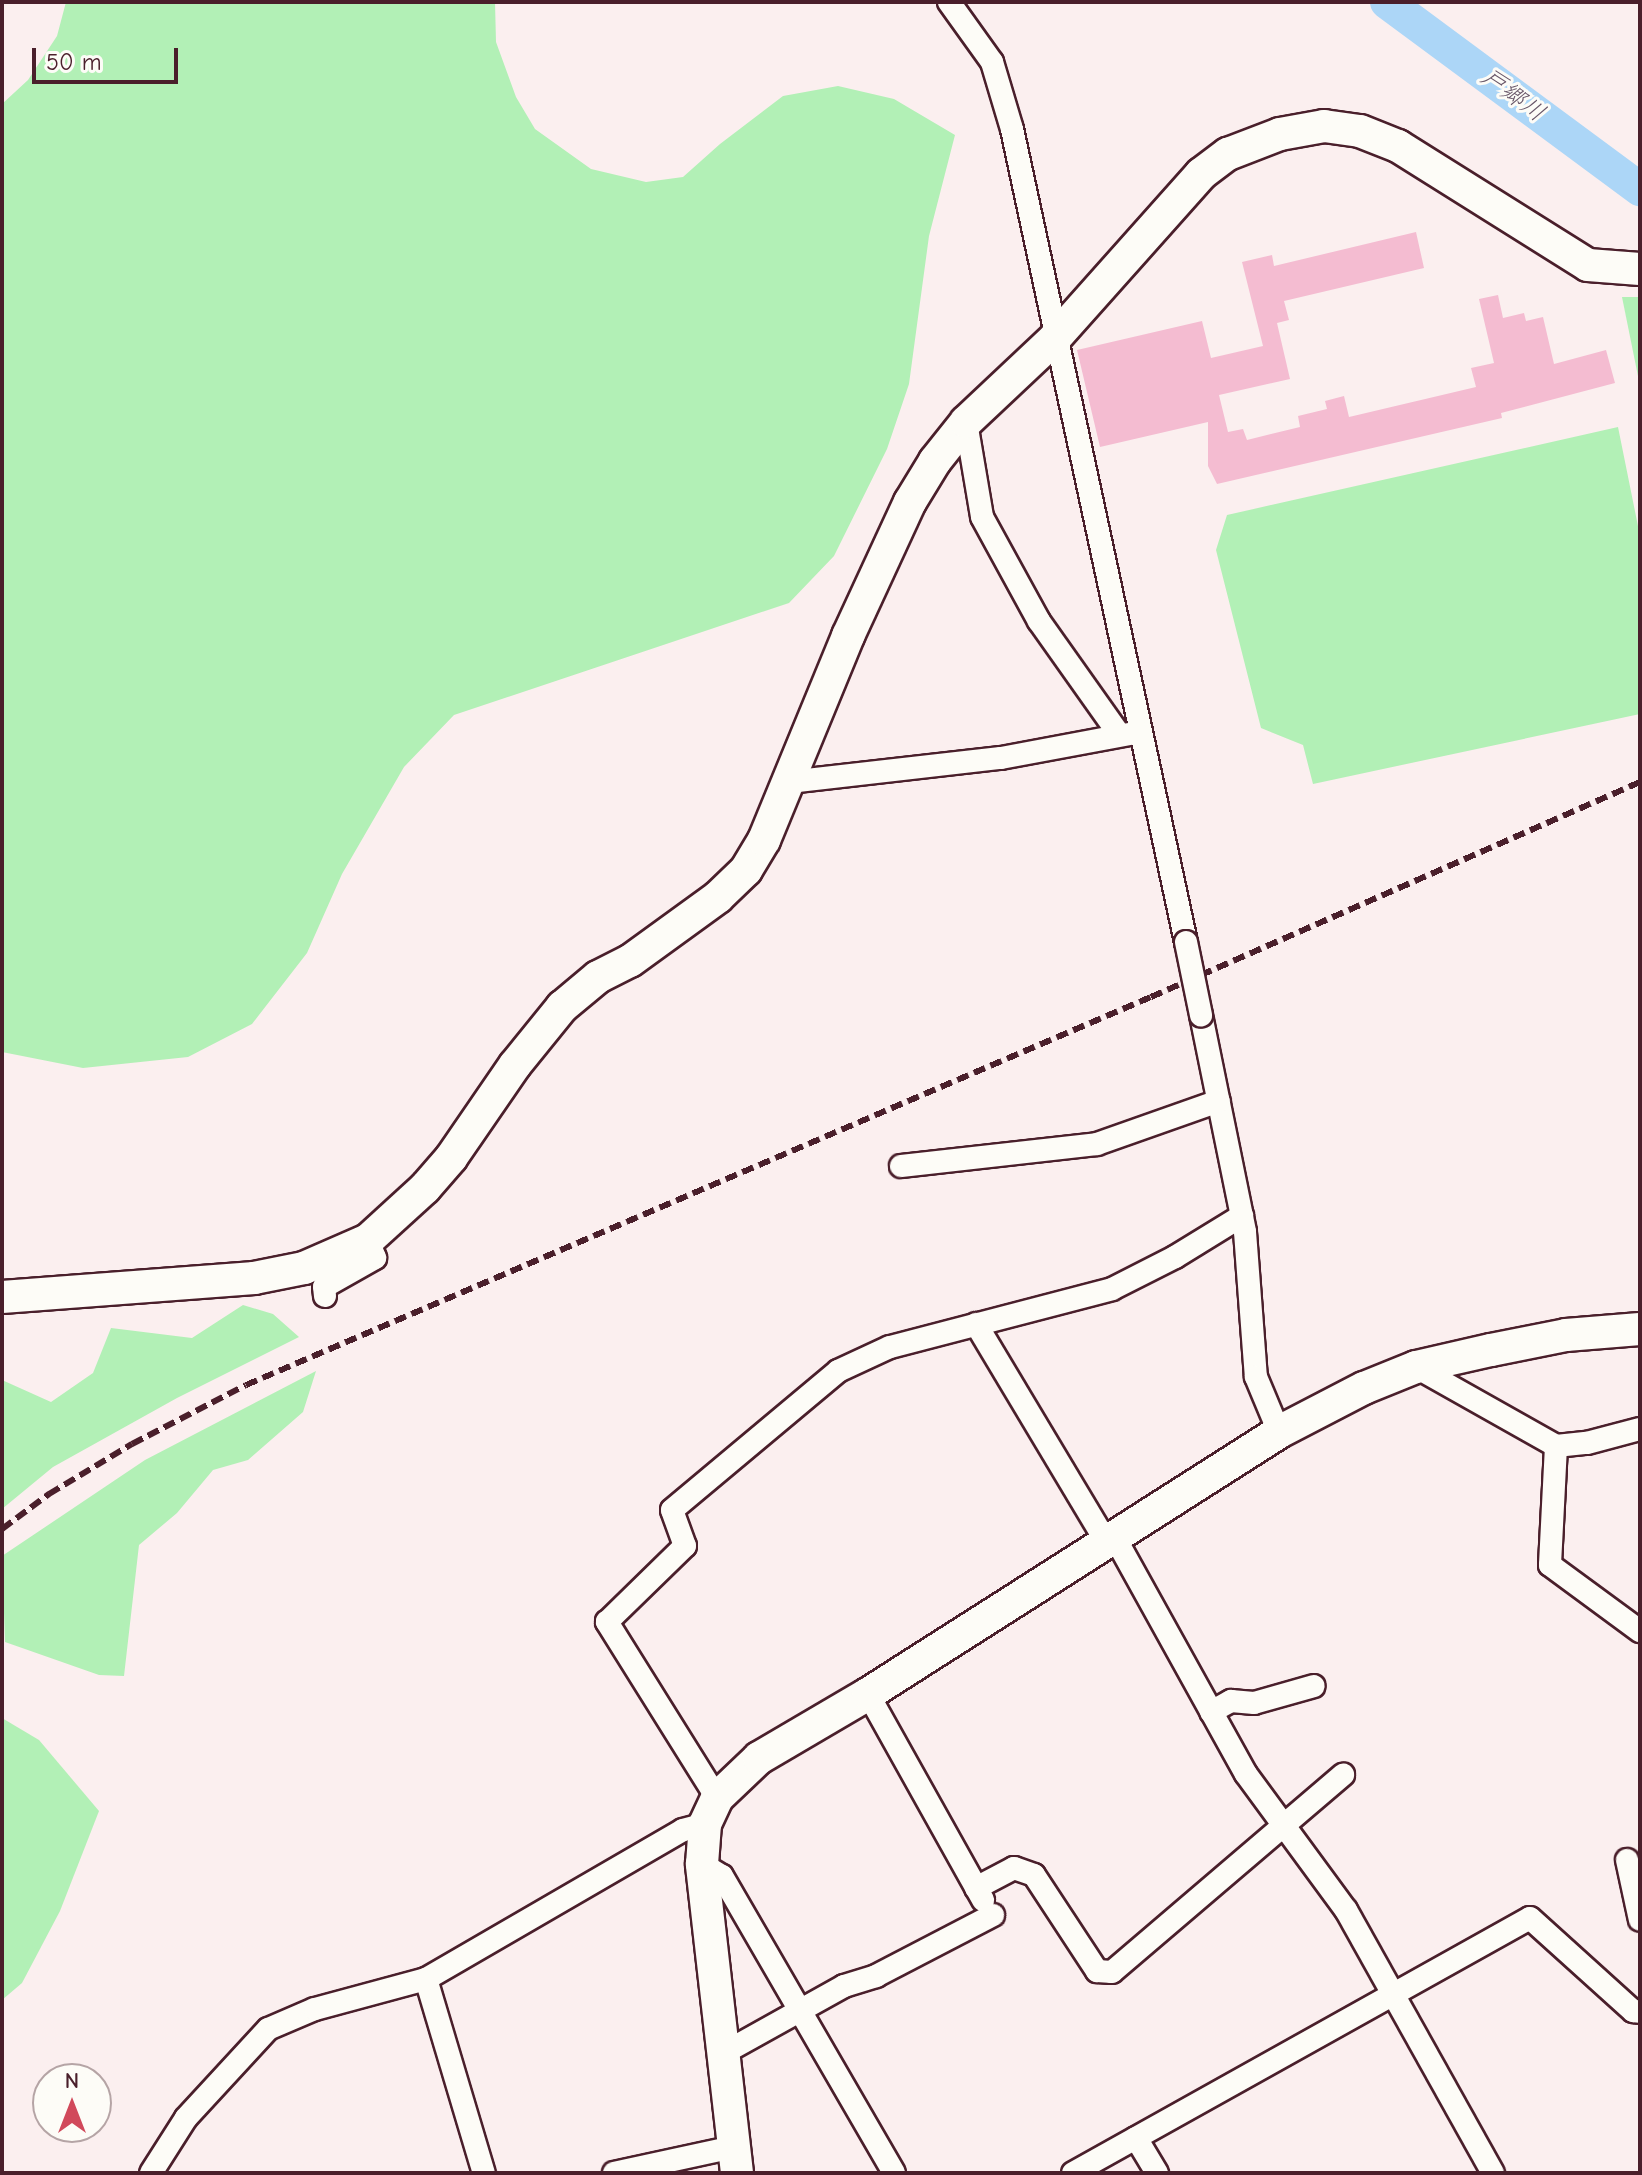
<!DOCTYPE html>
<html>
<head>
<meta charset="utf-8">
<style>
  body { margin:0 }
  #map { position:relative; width:1642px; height:2175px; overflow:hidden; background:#fbefef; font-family:"Comic Neue","Klee One",sans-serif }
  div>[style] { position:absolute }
  .green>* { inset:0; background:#b2f0b6 }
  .river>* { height:34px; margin:-17px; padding:0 17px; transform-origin:17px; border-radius:17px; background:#acd6f7 }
  .building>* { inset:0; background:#f4bcd1 }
  .roads { filter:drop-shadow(2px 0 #4a1f2b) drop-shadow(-2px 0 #4a1f2b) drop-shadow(0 2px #4a1f2b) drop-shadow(0 -2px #4a1f2b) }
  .street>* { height:22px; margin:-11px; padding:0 11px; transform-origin:11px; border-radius:11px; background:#fdfcf7 }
  .secondary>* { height:32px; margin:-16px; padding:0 16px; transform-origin:16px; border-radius:16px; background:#fdfcf7 }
  .rail>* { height:6px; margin-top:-3px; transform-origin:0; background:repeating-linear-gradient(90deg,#4a1f2b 0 12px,transparent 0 18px) }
  .bridges { filter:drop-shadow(2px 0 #4a1f2b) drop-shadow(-2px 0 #4a1f2b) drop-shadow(0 2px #4a1f2b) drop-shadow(0 -2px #4a1f2b) }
  .street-bridge>* { height:22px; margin:-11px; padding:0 11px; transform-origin:11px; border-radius:11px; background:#fdfcf7 }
  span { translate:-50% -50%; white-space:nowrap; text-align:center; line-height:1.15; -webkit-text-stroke:6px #fdfcf7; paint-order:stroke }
  .water-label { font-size:24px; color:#675668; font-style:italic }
  .frame { position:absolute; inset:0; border:4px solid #4a1f2b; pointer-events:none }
  .north { position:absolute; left:32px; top:2063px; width:80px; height:80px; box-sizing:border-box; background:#fdfcf7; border:2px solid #b5a4a5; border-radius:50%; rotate:0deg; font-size:22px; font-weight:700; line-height:32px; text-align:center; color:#4a1f2b }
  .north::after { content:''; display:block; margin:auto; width:28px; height:36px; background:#d1495b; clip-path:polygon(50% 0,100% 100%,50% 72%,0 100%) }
  .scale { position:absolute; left:32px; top:48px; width:146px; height:36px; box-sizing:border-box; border:4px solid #4a1f2b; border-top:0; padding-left:10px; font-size:24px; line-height:28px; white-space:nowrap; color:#4a1f2b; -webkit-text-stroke:6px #fdfcf7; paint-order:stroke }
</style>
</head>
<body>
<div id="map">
  <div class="green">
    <i style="clip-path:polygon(66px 2px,495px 2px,496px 42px,516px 97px,535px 129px,591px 169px,646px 182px,683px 177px,720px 144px,783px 96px,838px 86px,894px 99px,955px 135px,929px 236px,909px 384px,887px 449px,834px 556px,789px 603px,454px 715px,404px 767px,342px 874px,307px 953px,252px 1024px,188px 1057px,83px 1068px,2px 1052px,2px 104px,28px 80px,57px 36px)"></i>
    <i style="clip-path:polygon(1640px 297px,1640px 386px,1622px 297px)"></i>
    <i style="clip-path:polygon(1618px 427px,1640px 536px,1640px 714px,1313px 784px,1303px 745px,1261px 728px,1216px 550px,1227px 515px)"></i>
    <i style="clip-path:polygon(243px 1305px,273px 1314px,299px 1337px,177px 1398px,53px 1467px,2px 1509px,2px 1380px,51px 1402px,93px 1373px,111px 1328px,192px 1338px)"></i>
    <i style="clip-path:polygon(316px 1371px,303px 1412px,248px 1460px,213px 1470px,177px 1513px,139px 1545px,124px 1676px,99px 1675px,5px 1642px,2px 1556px,145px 1460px)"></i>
    <i style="clip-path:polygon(2px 1718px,39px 1740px,99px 1811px,60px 1911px,22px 1983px,2px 2000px)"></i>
  </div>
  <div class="river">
    <i style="left:1387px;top:2px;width:315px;rotate:36.5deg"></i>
  </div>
  <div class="building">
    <i style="clip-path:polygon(1416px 232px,1424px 268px,1284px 301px,1289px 320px,1277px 323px,1290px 379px,1219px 395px,1228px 432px,1243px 429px,1247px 440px,1300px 427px,1298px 416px,1327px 409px,1325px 401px,1344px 396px,1349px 417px,1476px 387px,1471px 368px,1494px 363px,1479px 299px,1498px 295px,1503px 318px,1524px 313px,1526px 321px,1543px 317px,1554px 364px,1606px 350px,1615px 383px,1501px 413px,1502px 418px,1217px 484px,1208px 466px,1208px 422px,1100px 447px,1077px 350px,1202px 321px,1211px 358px,1263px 346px,1242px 262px,1272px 255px,1274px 266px)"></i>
  </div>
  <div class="roads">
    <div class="street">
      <i style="left:949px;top:2px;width:74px;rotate:54.4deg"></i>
      <i style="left:992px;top:62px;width:70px;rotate:73.4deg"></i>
      <i style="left:1012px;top:129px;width:831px;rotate:77.92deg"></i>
      <i style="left:966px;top:422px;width:96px;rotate:80.4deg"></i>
      <i style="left:982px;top:517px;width:119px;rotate:61.3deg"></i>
      <i style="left:1039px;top:621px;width:138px;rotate:54.7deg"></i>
      <i style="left:789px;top:782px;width:213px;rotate:-6.5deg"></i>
      <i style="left:1001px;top:758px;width:141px;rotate:-10.6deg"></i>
      <i style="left:1201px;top:1015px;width:221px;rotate:78.5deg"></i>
      <i style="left:1245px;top:1232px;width:145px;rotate:85.7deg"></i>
      <i style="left:1256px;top:1377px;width:60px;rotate:67.3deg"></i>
      <i style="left:901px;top:1166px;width:197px;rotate:-6.4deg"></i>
      <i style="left:1097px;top:1144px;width:129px;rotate:-19.4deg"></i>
      <i style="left:325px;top:1296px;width:9px;rotate:-96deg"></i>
      <i style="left:324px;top:1287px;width:59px;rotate:-29.6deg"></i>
      <i style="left:375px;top:1258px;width:19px;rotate:-111deg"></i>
      <i style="left:976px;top:1324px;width:253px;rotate:59.1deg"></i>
      <i style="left:1416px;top:1367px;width:161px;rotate:29.4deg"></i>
      <i style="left:1556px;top:1446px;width:31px;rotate:-6deg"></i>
      <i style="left:1587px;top:1443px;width:55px;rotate:-14.8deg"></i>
      <i style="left:1556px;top:1446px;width:119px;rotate:92.9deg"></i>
      <i style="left:1550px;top:1565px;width:112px;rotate:36.3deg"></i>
      <i style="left:1114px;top:1536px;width:272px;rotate:61deg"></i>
      <i style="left:1246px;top:1774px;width:169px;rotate:53.7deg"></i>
      <i style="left:1346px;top:1910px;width:301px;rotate:60.8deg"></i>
      <i style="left:868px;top:1694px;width:236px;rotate:60.8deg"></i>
      <i style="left:1211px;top:1712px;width:23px;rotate:-29deg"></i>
      <i style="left:1231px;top:1701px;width:23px;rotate:5deg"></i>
      <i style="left:1254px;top:1703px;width:62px;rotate:-15.8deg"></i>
      <i style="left:717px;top:1798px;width:208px;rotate:-122deg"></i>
      <i style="left:607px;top:1622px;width:109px;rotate:-44.3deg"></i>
      <i style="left:685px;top:1546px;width:38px;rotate:-110deg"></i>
      <i style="left:672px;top:1510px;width:217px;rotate:-39.9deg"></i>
      <i style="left:838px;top:1371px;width:57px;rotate:-24.8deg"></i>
      <i style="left:890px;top:1347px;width:229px;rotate:-14.6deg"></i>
      <i style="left:1112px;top:1289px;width:71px;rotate:-26.9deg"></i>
      <i style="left:1175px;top:1257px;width:79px;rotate:-31.5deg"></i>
      <i style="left:1627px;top:1860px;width:61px;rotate:77.8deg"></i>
      <i style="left:702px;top:1864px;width:23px;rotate:31deg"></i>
      <i style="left:722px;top:1876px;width:343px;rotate:59.9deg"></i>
      <i style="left:976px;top:1888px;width:43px;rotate:-27.8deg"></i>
      <i style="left:1014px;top:1868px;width:21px;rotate:19deg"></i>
      <i style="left:1034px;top:1875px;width:115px;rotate:56.7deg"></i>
      <i style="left:1097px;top:1971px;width:15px;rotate:4deg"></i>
      <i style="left:1112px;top:1972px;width:304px;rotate:-40.5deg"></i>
      <i style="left:426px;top:1979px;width:202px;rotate:73.4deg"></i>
      <i style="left:722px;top:2054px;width:140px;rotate:-29.1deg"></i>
      <i style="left:844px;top:1986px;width:34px;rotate:-17deg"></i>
      <i style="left:876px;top:1976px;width:132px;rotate:-27.5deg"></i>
      <i style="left:1136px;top:2138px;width:41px;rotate:59deg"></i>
      <i style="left:151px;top:2173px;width:65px;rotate:-57.5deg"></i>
      <i style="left:186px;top:2118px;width:121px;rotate:-47.3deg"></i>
      <i style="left:268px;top:2029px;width:51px;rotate:-23.1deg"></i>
      <i style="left:315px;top:2009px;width:115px;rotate:-15.1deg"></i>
      <i style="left:426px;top:1979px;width:297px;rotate:-30.1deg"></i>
      <i style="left:683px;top:1830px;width:23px;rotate:-15deg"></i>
      <i style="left:614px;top:2173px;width:122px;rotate:-12.3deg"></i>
      <i style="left:1073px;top:2173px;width:523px;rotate:-29.16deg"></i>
      <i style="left:1530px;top:1918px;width:139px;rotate:42.1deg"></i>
      <i style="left:1633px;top:2011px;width:7px;rotate:8deg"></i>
    </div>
    <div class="secondary">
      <i style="left:2px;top:1297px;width:253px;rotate:-4.3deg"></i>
      <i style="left:254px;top:1278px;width:51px;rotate:-11.3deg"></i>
      <i style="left:304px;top:1268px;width:70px;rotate:-23.6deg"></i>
      <i style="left:368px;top:1240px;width:77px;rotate:-42.4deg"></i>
      <i style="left:425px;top:1188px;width:40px;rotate:-49deg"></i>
      <i style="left:451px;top:1158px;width:113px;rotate:-55.5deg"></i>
      <i style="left:515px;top:1065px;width:75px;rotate:-51deg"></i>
      <i style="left:562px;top:1007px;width:47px;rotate:-39.8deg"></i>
      <i style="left:598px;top:977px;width:36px;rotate:-27deg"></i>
      <i style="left:630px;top:961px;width:109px;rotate:-36deg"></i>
      <i style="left:718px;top:897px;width:39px;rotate:-44deg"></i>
      <i style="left:746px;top:870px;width:35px;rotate:-59deg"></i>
      <i style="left:764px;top:840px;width:221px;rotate:-67.6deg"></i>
      <i style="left:848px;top:636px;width:148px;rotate:-65.2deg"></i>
      <i style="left:910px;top:502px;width:48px;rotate:-58.6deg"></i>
      <i style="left:935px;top:461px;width:50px;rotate:-51.5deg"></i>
      <i style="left:966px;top:422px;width:122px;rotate:-43.3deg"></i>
      <i style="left:1055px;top:338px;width:220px;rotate:-48.3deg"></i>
      <i style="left:1201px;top:174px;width:34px;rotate:-37deg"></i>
      <i style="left:1228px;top:154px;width:56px;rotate:-21deg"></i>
      <i style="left:1280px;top:134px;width:45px;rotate:-10.3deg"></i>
      <i style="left:1324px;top:126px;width:36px;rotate:8deg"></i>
      <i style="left:1360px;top:131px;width:41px;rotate:21.5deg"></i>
      <i style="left:1398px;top:146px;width:224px;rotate:32.1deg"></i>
      <i style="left:1588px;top:265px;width:52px;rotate:4.4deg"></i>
      <i style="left:737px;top:2173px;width:311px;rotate:-96.5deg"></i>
      <i style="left:702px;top:1864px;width:40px;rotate:-85.7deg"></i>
      <i style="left:705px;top:1824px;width:29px;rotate:-65deg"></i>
      <i style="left:717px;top:1798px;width:58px;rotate:-43.6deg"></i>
      <i style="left:759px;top:1758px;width:126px;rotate:-30.4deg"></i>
      <i style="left:868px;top:1694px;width:487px;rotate:-32.5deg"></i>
      <i style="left:1279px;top:1432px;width:96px;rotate:-27.4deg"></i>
      <i style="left:1364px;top:1388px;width:56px;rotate:-22deg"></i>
      <i style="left:1416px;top:1367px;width:77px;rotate:-12.8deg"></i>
      <i style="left:1491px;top:1350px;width:76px;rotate:-11.3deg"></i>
      <i style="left:1566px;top:1335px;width:74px;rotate:-4.6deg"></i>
    </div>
  </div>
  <div class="rail">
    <i style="left:2px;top:1529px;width:59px;rotate:-36.7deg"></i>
    <i style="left:49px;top:1494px;width:97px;rotate:-31.1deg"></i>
    <i style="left:132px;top:1444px;width:128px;rotate:-27.4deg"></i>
    <i style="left:246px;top:1385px;width:985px;rotate:-23.21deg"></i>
    <i style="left:1151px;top:997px;width:534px;rotate:-23.73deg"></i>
  </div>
  <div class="bridges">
    <div class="street-bridge">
      <i style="left:1186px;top:942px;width:75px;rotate:78.4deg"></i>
    </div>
  </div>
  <div class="water-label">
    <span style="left:1513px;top:95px;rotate:36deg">戸郷川</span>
  </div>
  <div class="frame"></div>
  <div class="north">N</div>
  <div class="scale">50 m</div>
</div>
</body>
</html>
